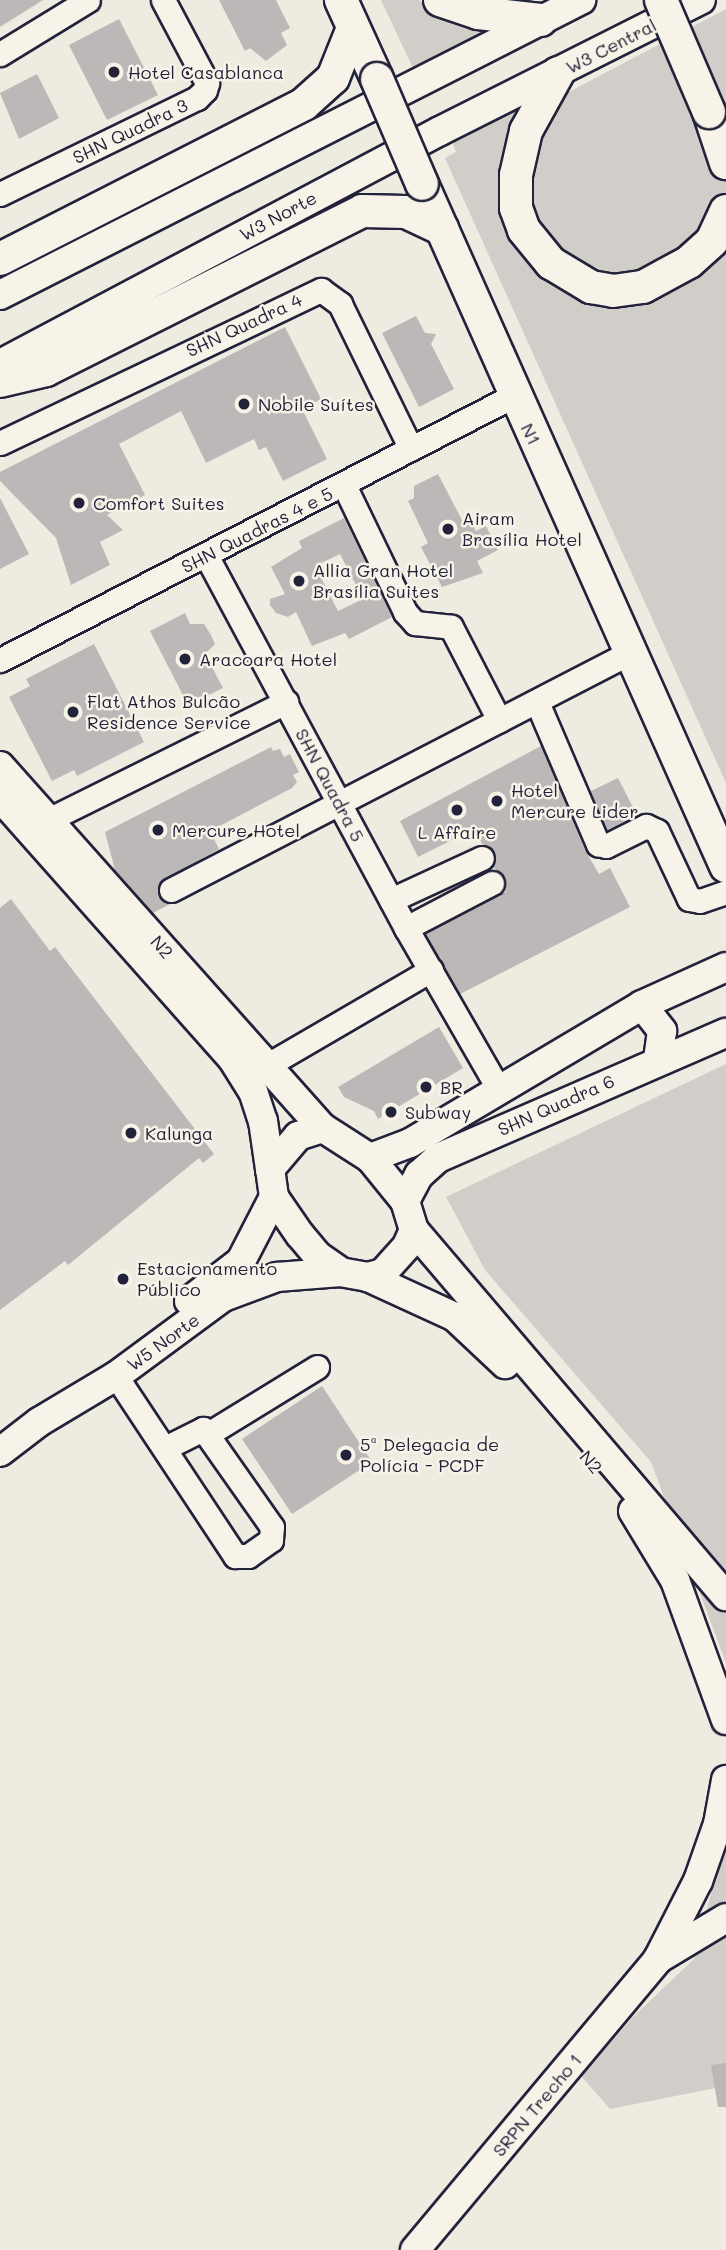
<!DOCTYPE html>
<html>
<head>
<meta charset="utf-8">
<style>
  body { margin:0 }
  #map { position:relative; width:726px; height:2250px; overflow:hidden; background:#eeebe1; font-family:Mali,sans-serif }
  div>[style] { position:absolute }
  .green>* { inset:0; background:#d1cdc9 }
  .building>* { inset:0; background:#bbb8b7 }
  .roads { filter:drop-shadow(2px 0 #22223b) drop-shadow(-2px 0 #22223b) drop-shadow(0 2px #22223b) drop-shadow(0 -2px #22223b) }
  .minor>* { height:23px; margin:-11.5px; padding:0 11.5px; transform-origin:11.5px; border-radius:11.5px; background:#f7f3e8 }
  .major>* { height:28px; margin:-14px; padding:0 14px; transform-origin:14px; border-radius:14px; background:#f7f3e8 }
  .highway>* { height:32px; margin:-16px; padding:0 16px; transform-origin:16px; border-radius:16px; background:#f7f3e8 }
  .bridges { filter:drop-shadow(2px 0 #22223b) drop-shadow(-2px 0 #22223b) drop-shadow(0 2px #22223b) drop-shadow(0 -2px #22223b) }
  .highway-bridge>* { height:32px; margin:-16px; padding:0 16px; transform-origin:16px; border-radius:16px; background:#f7f3e8 }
  .dots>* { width:19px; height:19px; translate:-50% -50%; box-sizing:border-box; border:4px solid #f7f3e8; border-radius:50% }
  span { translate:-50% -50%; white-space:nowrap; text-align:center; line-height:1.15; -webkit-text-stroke:5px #f7f3e8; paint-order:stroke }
  .street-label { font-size:18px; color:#22223b }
  .poi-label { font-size:18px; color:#22223b }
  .left { translate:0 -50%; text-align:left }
</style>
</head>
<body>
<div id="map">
  <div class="green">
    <i style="clip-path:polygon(381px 0,419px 0,435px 12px,496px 26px,413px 68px)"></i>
    <i style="clip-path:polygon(726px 9px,726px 783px,445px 158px,456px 152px,452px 141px,523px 106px,520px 118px)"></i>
    <i style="clip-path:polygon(726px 1064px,726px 1663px,651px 1462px,485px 1270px,446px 1197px)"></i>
    <i style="clip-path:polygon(726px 1836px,726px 2086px,610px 2109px,581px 2076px,635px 2015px,694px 1959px)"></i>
  </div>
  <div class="building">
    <i style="clip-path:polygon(0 0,43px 0,0 27px)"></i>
    <i style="clip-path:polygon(219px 0,276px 0,290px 28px,281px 33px,287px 45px,266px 61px,250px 48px,245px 51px)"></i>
    <i style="clip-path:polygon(119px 19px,158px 95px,107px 120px,69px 45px)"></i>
    <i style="clip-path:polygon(37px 74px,59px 118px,19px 139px,0 93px)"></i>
    <i style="clip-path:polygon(416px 316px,425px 333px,436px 334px,431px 344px,454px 389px,419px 407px,382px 333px)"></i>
    <i style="clip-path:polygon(285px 327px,321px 399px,302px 409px,327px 459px,283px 481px,266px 447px,259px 450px,254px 439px,206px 463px,181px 411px,119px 444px,145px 495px,107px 515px,123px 530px,100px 542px,110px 565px,71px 585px,56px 538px,0 481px,0 472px)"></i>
    <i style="clip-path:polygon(438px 474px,463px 522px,471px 522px,476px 531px,486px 526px,498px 550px,477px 561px,483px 573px,442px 587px,421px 547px,428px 543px,408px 501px,414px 498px,414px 486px)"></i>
    <i style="clip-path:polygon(0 498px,29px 554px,0 569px)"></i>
    <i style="clip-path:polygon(evenodd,344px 518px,392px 617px,349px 639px,345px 633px,312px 646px,296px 612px,288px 617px,276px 613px,270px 605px,270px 599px,285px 594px,271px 567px,302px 548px,299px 541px,344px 518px,340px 554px,363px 599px,338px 611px,315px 566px,340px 554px)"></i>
    <i style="clip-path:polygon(185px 613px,190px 624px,204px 624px,211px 635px,215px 644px,205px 654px,223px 688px,188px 705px,150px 631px)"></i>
    <i style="clip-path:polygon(94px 644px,144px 742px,77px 776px,74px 770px,52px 781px,9px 697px,30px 686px,26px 679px)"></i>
    <i style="clip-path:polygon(541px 746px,585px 850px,599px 874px,610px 868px,630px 907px,460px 994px,425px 934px,506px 892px,505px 877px,493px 867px,494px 852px,482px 844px,474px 829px,418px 857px,400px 821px)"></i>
    <i style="clip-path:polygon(271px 747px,273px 751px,280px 749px,284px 757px,290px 754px,299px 772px,293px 775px,297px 782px,292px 788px,210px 831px,219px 849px,160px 882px,158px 896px,170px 904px,153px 913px,115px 870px,105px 832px)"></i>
    <i style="clip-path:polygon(618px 778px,637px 815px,607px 830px,591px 791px)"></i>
    <i style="clip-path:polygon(11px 899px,50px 951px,55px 947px,214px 1154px,203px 1163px,199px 1158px,68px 1265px,65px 1261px,0 1310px,0 908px)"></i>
    <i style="clip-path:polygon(439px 1027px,463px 1068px,378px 1119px,374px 1111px,344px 1097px,338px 1087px)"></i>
    <i style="clip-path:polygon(322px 1386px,372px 1462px,292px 1514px,242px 1439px)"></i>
    <i style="clip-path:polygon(726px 2063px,726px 2107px,718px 2107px,711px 2065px)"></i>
  </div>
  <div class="roads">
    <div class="minor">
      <i style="left:0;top:54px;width:103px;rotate:-31.5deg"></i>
      <i style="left:0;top:194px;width:219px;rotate:-26deg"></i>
      <i style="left:197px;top:98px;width:11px;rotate:-45deg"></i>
      <i style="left:205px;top:90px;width:7px;rotate:-74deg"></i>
      <i style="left:207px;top:83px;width:94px;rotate:-117.9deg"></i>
      <i style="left:0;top:443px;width:356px;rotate:-25.5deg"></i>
      <i style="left:321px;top:290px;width:24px;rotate:36deg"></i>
      <i style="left:340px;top:304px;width:161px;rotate:63.9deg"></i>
      <i style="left:344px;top:485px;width:141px;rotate:64.3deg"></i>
      <i style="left:405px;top:612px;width:15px;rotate:48deg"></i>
      <i style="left:415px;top:623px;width:36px;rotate:6deg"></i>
      <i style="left:451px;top:627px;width:105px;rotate:62.7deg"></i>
      <i style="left:207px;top:557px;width:421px;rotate:61.8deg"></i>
      <i style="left:406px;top:928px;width:97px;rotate:-27.6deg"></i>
      <i style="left:0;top:660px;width:577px;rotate:-27.23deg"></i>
      <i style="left:537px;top:702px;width:155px;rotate:66.8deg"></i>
      <i style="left:598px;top:844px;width:8px;rotate:14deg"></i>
      <i style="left:606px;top:846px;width:45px;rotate:-26.6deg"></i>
      <i style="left:646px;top:826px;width:12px;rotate:24deg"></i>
      <i style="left:657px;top:831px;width:75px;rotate:64.8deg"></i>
      <i style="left:689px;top:899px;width:11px;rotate:10deg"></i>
      <i style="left:700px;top:901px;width:28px;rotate:-19deg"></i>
      <i style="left:48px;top:820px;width:266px;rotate:-26.4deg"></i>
      <i style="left:171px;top:890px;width:518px;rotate:-27.36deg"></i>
      <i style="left:391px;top:900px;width:100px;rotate:-24.8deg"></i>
      <i style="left:406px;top:928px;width:187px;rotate:60.1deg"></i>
      <i style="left:266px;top:1066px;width:191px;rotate:-30.2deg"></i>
      <i style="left:116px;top:1376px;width:216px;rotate:56.5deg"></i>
      <i style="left:235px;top:1556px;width:13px"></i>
      <i style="left:248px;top:1556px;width:28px;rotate:-35deg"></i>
      <i style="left:271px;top:1540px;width:13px;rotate:-86deg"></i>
      <i style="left:272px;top:1527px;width:120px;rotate:-125.1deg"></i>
      <i style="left:203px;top:1429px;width:42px;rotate:153.4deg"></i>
      <i style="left:208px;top:1434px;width:128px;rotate:-31.6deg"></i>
    </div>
    <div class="major">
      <i style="left:0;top:295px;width:652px;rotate:-26.92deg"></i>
      <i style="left:0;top:364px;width:498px;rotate:-27.9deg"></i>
      <i style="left:440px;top:131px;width:292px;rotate:-26.7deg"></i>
      <i style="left:0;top:766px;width:485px;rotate:48.3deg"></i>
      <i style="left:0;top:797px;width:349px;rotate:48.4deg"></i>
      <i style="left:232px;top:1058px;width:39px;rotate:58deg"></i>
      <i style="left:253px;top:1091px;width:32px;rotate:72deg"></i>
      <i style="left:263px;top:1121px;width:49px;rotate:81.7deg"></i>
      <i style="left:642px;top:1005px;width:33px;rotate:52deg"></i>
      <i style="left:662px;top:1031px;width:28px;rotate:98deg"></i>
      <i style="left:370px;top:1158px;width:43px;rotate:-20.6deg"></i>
      <i style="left:410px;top:1143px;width:270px;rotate:-30.7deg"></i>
      <i style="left:642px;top:1005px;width:92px;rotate:-24.3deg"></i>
      <i style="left:405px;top:1201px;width:30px;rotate:-62deg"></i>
      <i style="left:419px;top:1175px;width:25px;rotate:-42deg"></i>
      <i style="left:438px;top:1158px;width:314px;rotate:-23.5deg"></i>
      <i style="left:414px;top:1230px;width:17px;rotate:114deg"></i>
      <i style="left:407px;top:1246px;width:36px;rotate:132deg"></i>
      <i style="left:383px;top:1273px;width:16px;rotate:165deg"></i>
      <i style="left:368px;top:1277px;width:27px;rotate:-170deg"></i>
      <i style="left:341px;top:1272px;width:29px;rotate:-145deg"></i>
      <i style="left:317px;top:1255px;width:26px;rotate:-130deg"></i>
      <i style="left:300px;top:1235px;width:46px;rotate:-124.4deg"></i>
      <i style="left:274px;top:1197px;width:28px;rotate:-98deg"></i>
      <i style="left:270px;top:1169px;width:43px;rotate:-49.7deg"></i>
      <i style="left:298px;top:1136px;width:26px;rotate:-18deg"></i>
      <i style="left:323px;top:1128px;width:56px;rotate:32.6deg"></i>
      <i style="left:370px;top:1158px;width:55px;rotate:50.9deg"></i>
      <i style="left:405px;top:1201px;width:30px;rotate:73deg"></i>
      <i style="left:414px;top:1230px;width:481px;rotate:49.6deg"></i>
      <i style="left:368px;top:1277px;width:96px;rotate:24.7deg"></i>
      <i style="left:455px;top:1317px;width:69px;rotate:43.2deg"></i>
      <i style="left:189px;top:1301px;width:66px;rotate:-37.6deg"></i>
      <i style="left:241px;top:1261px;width:72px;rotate:-62.7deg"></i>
      <i style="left:0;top:1452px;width:49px;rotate:-37.6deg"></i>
      <i style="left:39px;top:1422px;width:90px;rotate:-30.9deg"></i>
      <i style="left:116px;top:1376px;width:133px;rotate:-36.4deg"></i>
      <i style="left:223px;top:1297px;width:58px;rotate:-20.3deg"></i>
      <i style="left:277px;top:1277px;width:64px;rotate:-4.5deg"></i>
      <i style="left:633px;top:1511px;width:81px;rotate:58.7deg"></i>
      <i style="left:675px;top:1580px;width:149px;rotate:70deg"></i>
      <i style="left:658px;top:1959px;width:79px;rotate:-31.1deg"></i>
      <i style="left:415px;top:2250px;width:379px;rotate:-50.1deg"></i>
      <i style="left:658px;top:1959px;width:88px;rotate:-62.9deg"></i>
      <i style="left:698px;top:1881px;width:60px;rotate:-70.7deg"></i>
      <i style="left:718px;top:1824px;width:45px;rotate:-79.7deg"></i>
    </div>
    <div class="highway">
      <i style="left:341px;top:0;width:87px;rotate:65.5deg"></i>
      <i style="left:440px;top:0;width:40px;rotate:18.9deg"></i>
      <i style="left:478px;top:13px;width:63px;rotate:6.3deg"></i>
      <i style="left:558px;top:73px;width:66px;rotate:118.9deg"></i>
      <i style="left:526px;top:131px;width:45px;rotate:102.8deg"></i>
      <i style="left:516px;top:175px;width:33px;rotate:90deg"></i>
      <i style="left:516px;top:208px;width:23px;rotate:70deg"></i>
      <i style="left:524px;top:230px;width:43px;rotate:50.7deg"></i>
      <i style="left:551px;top:263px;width:47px;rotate:31deg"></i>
      <i style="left:591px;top:287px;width:22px;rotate:10deg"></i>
      <i style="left:613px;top:291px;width:30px;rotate:-8deg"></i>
      <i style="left:643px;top:287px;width:52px;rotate:-28.5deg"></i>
      <i style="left:689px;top:262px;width:31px;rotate:-42deg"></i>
      <i style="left:712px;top:241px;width:33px;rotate:-65deg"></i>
      <i style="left:709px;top:112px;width:54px;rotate:71.6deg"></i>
      <i style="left:422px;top:184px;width:747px;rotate:65.98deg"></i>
      <i style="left:0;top:259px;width:341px;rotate:-27deg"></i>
      <i style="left:304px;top:104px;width:39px;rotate:-42deg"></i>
      <i style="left:333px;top:78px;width:54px;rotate:-68.2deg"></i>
      <i style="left:0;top:381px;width:47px;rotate:-13.4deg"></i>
      <i style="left:46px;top:370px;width:354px;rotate:-26.7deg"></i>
      <i style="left:362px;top:211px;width:44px;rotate:1.3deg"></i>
      <i style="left:406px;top:212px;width:40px;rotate:25deg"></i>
    </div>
  </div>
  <div class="bridges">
    <div class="highway-bridge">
      <i style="left:661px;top:0;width:122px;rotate:66.8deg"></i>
      <i style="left:377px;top:79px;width:114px;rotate:66.8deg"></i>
    </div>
  </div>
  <div class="dots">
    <i style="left:114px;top:72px;background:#22223b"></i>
    <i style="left:244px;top:404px;background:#22223b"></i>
    <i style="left:79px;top:503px;background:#22223b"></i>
    <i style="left:448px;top:529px;background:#22223b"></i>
    <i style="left:299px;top:581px;background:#22223b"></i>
    <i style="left:185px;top:659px;background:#22223b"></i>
    <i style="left:73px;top:712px;background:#22223b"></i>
    <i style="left:497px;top:801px;background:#22223b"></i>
    <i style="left:457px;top:810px;background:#22223b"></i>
    <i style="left:158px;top:830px;background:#22223b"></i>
    <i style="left:426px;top:1087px;background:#22223b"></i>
    <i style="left:391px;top:1112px;background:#22223b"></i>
    <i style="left:131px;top:1133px;background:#22223b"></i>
    <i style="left:123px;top:1279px;background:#22223b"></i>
    <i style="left:346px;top:1455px;background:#22223b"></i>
  </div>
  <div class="street-label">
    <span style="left:611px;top:46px;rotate:-27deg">W3 Central</span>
    <span style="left:130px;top:131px;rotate:-26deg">SHN Quadra 3</span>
    <span style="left:278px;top:216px;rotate:-28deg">W3 Norte</span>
    <span style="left:244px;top:325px;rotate:-25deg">SHN Quadra 4</span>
    <span style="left:531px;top:434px;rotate:64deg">N1</span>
    <span style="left:257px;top:530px;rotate:-27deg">SHN Quadras 4 e 5</span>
    <span style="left:330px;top:785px;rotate:62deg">SHN Quadra 5</span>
    <span style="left:162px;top:947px;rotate:49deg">N2</span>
    <span style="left:556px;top:1105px;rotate:-24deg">SHN Quadra 6</span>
    <span style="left:163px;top:1342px;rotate:-36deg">W5 Norte</span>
    <span style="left:591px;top:1462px;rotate:49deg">N2</span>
    <span style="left:537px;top:2105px;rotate:-50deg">SRPN Trecho 1</span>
  </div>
  <div class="poi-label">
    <span class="left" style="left:128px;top:72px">Hotel Casablanca</span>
    <span class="left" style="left:258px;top:404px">Nobile Suítes</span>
    <span class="left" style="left:93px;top:503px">Comfort Suites</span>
    <span class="left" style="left:462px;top:529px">Airam<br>Brasília Hotel</span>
    <span class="left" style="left:313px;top:581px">Allia Gran Hotel<br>Brasília Suites</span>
    <span class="left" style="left:199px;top:659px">Aracoara Hotel</span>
    <span class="left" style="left:87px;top:712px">Flat Athos Bulcão<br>Residence Service</span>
    <span class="left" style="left:511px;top:801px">Hotel<br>Mercure Lider</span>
    <span class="left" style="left:172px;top:830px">Mercure Hotel</span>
    <span style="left:457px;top:832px">L Affaire</span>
    <span class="left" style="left:440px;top:1087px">BR</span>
    <span class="left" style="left:405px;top:1112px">Subway</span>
    <span class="left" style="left:145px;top:1133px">Kalunga</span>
    <span class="left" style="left:137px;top:1279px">Estacionamento<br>Público</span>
    <span class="left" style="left:360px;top:1455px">5ª Delegacia de<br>Polícia - PCDF</span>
  </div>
</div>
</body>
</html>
